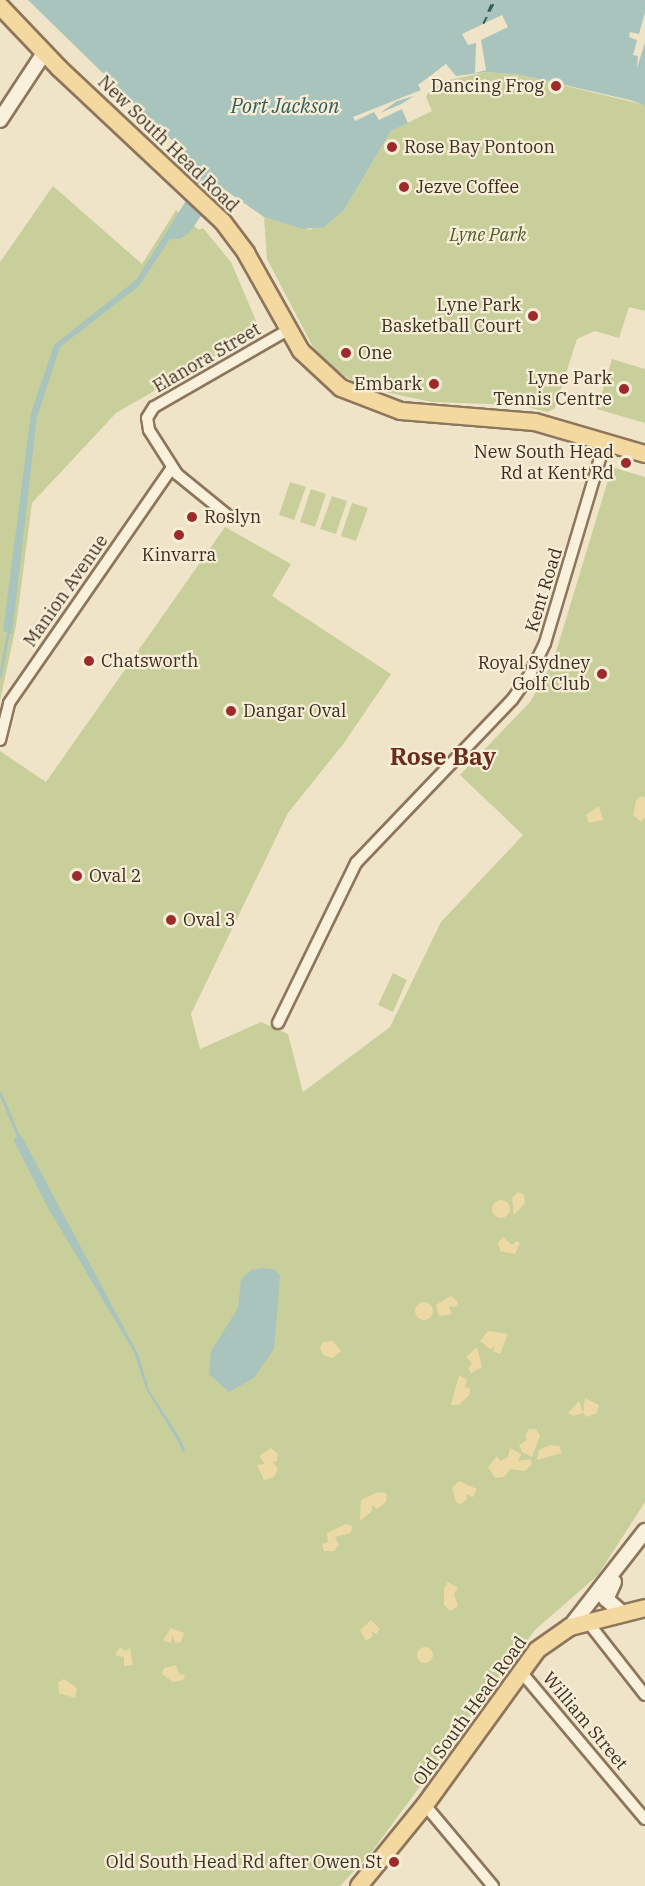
<!DOCTYPE html>
<html>
<head>
<meta charset="utf-8">
<style>
  body { margin:0 }
  #map { position:relative; width:645px; height:1886px; overflow:hidden; background:#f0e4c8; font-family:"IBM Plex Serif",serif }
  div>[style] { position:absolute }
  .green>* { inset:0; background:#c9cf9b }
  .sand>* { inset:0; background:#ecd9a5 }
  .round { border-radius:50% }
  .water>* { inset:0; background:#a9c4bc }
  .pier>* { inset:0; background:#f0e4c8 }
  .stream>* { height:3px; margin:-1.5px; padding:0 1.5px; transform-origin:1.5px; border-radius:1.5px; background:#a9c4bc }
  .ferry>* { height:1.5px; margin-top:-0.75px; transform-origin:0; background:repeating-linear-gradient(90deg,#2f5d5a 0 8px,transparent 0 14px) }
  .roads { filter:drop-shadow(2px 0 #8d765c) drop-shadow(-2px 0 #8d765c) drop-shadow(0 2px #8d765c) drop-shadow(0 -2px #8d765c) }
  .street>* { height:10px; margin:-5px; padding:0 5px; transform-origin:5px; border-radius:5px; background:#faf1dc }
  .secondary>* { height:14px; margin:-7px; padding:0 7px; transform-origin:7px; border-radius:7px; background:#faf1dc }
  .primary>* { height:16px; margin:-8px; padding:0 8px; transform-origin:8px; border-radius:8px; background:#f3d9a0 }
  .dots>* { width:16px; height:16px; translate:-50% -50%; box-sizing:border-box; border:3px solid #f7eed8; border-radius:50% }
  span { translate:-50% -50%; white-space:nowrap; text-align:center; line-height:1.15; -webkit-text-stroke:4.5px #f7eed8; paint-order:stroke }
  .poi-label { font-size:18px; color:#3d2e20 }
  .right { translate:-100% -50%; text-align:right }
  .left { translate:0 -50%; text-align:left }
  .street-label { font-size:18px; color:#3d2e20 }
  .park-label { font-size:18px; color:#4d5a26; font-style:italic }
  .water-label { font-size:20px; color:#2f5d5a; font-style:italic }
  .district-label { font-size:24px; color:#6b2e1e; font-weight:700 }
</style>
</head>
<body>
<div id="map">
  <div class="green">
    <i style="clip-path:polygon(487px 72px,521px 75px,645px 105px,645px 311px,629px 307px,619px 338px,595px 331px,577px 339px,555px 408px,548px 412px,518px 405px,432px 402px,361px 387px,331px 366px,313px 347px,267px 259px,264px 217px,310px 230px,344px 210px,391px 131px,432px 111px,426px 97px,428px 93px,444px 81px)"></i>
    <i style="clip-path:polygon(53px 186px,142px 264px,176px 210px,199px 230px,203px 228px,231px 262px,260px 330px,116px 413px,32px 503px,16px 626px,0 701px,0 262px)"></i>
    <i style="clip-path:polygon(612px 359px,645px 369px,645px 423px,597px 409px)"></i>
    <i style="clip-path:polygon(612px 467px,645px 477px,645px 1502px,598px 1575px,535px 1630px,371px 1853px,340px 1886px,0 1886px,0 751px,46px 782px,225px 527px,291px 564px,272px 596px,391px 674px,344px 743px,288px 813px,191px 1014px,200px 1049px,261px 1022px,288px 1034px,303px 1092px,390px 1027px,441px 922px,523px 835px,460px 775px,530px 702px,553px 662px)"></i>
    <i style="clip-path:polygon(290px 482px,306px 487px,294px 520px,279px 515px)"></i>
    <i style="clip-path:polygon(311px 489px,326px 494px,315px 527px,300px 522px)"></i>
    <i style="clip-path:polygon(332px 496px,347px 501px,336px 534px,320px 529px)"></i>
    <i style="clip-path:polygon(352px 503px,368px 508px,356px 541px,341px 536px)"></i>
    <i style="clip-path:polygon(393px 973px,407px 980px,393px 1012px,378px 1005px)"></i>
  </div>
  <div class="sand">
    <i style="clip-path:polygon(641px 796px,645px 798px,645px 817px,641px 822px,633px 815px,636px 800px)"></i>
    <i style="clip-path:polygon(599px 806px,603px 820px,589px 823px,586px 815px)"></i>
    <i style="clip-path:polygon(518px 1192px,524px 1195px,525px 1203px,514px 1215px,512px 1198px)"></i>
    <i class="round" style="left:492px;top:1200px;width:18px;height:18px"></i>
    <i style="clip-path:polygon(503px 1237px,512px 1245px,516px 1241px,520px 1243px,515px 1254px,500px 1251px,498px 1243px)"></i>
    <i style="clip-path:polygon(451px 1296px,458px 1302px,456px 1307px,449px 1306px,452px 1314px,439px 1316px,436px 1305px)"></i>
    <i class="round" style="left:415px;top:1302px;width:18px;height:18px"></i>
    <i style="clip-path:polygon(488px 1331px,508px 1334px,500px 1354px,493px 1351px,495px 1346px,490px 1349px,480px 1341px)"></i>
    <i style="clip-path:polygon(333px 1341px,341px 1351px,332px 1358px,323px 1355px,320px 1347px,323px 1342px)"></i>
    <i style="clip-path:polygon(477px 1347px,482px 1367px,471px 1373px,468px 1369px,472px 1363px,466px 1357px)"></i>
    <i style="clip-path:polygon(459px 1375px,467px 1380px,465px 1387px,470px 1388px,470px 1394px,459px 1405px,451px 1405px)"></i>
    <i style="clip-path:polygon(585px 1398px,599px 1405px,597px 1413px,586px 1417px,583px 1413px,574px 1416px,568px 1413px,579px 1401px,583px 1413px)"></i>
    <i style="clip-path:polygon(529px 1429px,536px 1429px,540px 1436px,532px 1457px,522px 1452px,519px 1445px,527px 1440px,525px 1436px)"></i>
    <i style="clip-path:polygon(550px 1445px,559px 1446px,562px 1453px,537px 1460px,539px 1450px)"></i>
    <i style="clip-path:polygon(271px 1448px,278px 1454px,277px 1461px,273px 1462px,278px 1469px,274px 1477px,264px 1480px,257px 1465px,265px 1464px,259px 1456px)"></i>
    <i style="clip-path:polygon(510px 1448px,521px 1454px,518px 1461px,530px 1459px,532px 1464px,525px 1471px,510px 1469px,504px 1477px,495px 1478px,488px 1467px,497px 1456px,500px 1461px,508px 1457px)"></i>
    <i style="clip-path:polygon(459px 1481px,477px 1489px,473px 1497px,466px 1494px,467px 1499px,461px 1504px,456px 1502px,452px 1488px)"></i>
    <i style="clip-path:polygon(378px 1492px,387px 1493px,386px 1502px,377px 1509px,372px 1505px,372px 1511px,360px 1521px,361px 1500px)"></i>
    <i style="clip-path:polygon(346px 1524px,352px 1526px,351px 1533px,335px 1537px,339px 1545px,334px 1551px,324px 1551px,322px 1544px,328px 1542px,327px 1533px)"></i>
    <i style="clip-path:polygon(448px 1582px,458px 1588px,454px 1594px,458px 1606px,450px 1611px,444px 1605px,444px 1588px)"></i>
    <i style="clip-path:polygon(371px 1620px,380px 1629px,376px 1634px,370px 1631px,373px 1636px,366px 1641px,360px 1630px)"></i>
    <i style="clip-path:polygon(171px 1628px,184px 1633px,181px 1642px,175px 1643px,172px 1635px,171px 1643px,163px 1640px)"></i>
    <i class="round" style="left:417px;top:1647px;width:16px;height:16px"></i>
    <i style="clip-path:polygon(120px 1647px,125px 1651px,130px 1648px,133px 1665px,124px 1666px,124px 1657px,115px 1655px)"></i>
    <i style="clip-path:polygon(176px 1665px,179px 1674px,185px 1675px,183px 1680px,173px 1682px,162px 1674px,164px 1668px)"></i>
    <i style="clip-path:polygon(64px 1679px,77px 1688px,75px 1698px,59px 1693px,58px 1682px)"></i>
  </div>
  <div class="water">
    <i style="clip-path:polygon(28px 0,645px 0,645px 109px,644px 105px,630px 100px,521px 75px,487px 72px,456px 76px,446px 64px,419px 86px,423px 90px,400px 105px,408px 123px,391px 131px,344px 210px,324px 227px,303px 229px,264px 217px,221px 187px,190px 232px,180px 239px,170px 239px,139px 286px,60px 347px,37px 417px,12px 634px,3px 631px,31px 413px,54px 345px,136px 280px,204px 172px)"></i>
    <i style="clip-path:polygon(21px 1135px,139px 1356px,149px 1390px,180px 1438px,179px 1443px,147px 1391px,134px 1352px,48px 1208px,13px 1139px)"></i>
    <i style="clip-path:polygon(262px 1268px,276px 1270px,280px 1276px,274px 1349px,254px 1378px,229px 1392px,209px 1374px,211px 1351px,238px 1308px,241px 1279px,251px 1270px)"></i>
  </div>
  <div class="pier">
    <i style="clip-path:polygon(645px 12px,645px 42px,637px 68px,638px 56px,633px 55px,637px 40px,629px 37px,630px 32px,639px 34px)"></i>
    <i style="clip-path:polygon(502px 15px,508px 27px,481px 40px,486px 70px,475px 73px,476px 43px,468px 45px,462px 34px)"></i>
    <i style="clip-path:polygon(446px 64px,453px 78px,446px 68px,423px 86px,424px 93px,397px 101px,380px 113px,416px 98px,404px 108px,379px 120px,374px 112px,355px 121px,353px 117px,421px 90px,418px 85px)"></i>
  </div>
  <div class="stream">
    <i style="left:0;top:676px;width:46px;rotate:-79.9deg"></i>
    <i style="left:0;top:1093px;width:49px;rotate:67.1deg"></i>
    <i style="left:179px;top:1440px;width:11px;rotate:68deg"></i>
  </div>
  <div class="ferry">
    <i style="left:488px;top:12px;width:13px;rotate:-67deg"></i>
    <i style="left:483px;top:24px;width:27px;rotate:-63deg"></i>
  </div>
  <div class="roads">
    <div class="street">
      <i style="left:231px;top:518px;width:70px;rotate:-140.8deg"></i>
      <i style="left:177px;top:474px;width:52px;rotate:-122.5deg"></i>
      <i style="left:149px;top:430px;width:12px;rotate:-99deg"></i>
      <i style="left:147px;top:418px;width:13px;rotate:-58deg"></i>
      <i style="left:154px;top:407px;width:155px;rotate:-29.9deg"></i>
      <i style="left:0;top:740px;width:38px;rotate:-76deg"></i>
      <i style="left:9px;top:703px;width:286px;rotate:-55.3deg"></i>
      <i style="left:278px;top:1023px;width:178px;rotate:-64deg"></i>
      <i style="left:356px;top:863px;width:226px;rotate:-46.3deg"></i>
      <i style="left:512px;top:700px;width:29px;rotate:-55deg"></i>
      <i style="left:529px;top:676px;width:37px;rotate:-64deg"></i>
      <i style="left:545px;top:643px;width:210px;rotate:-73.4deg"></i>
      <i style="left:587px;top:1621px;width:94px;rotate:51.9deg"></i>
      <i style="left:522px;top:1673px;width:191px;rotate:49.9deg"></i>
      <i style="left:425px;top:1805px;width:106px;rotate:50deg"></i>
    </div>
    <div class="secondary">
      <i style="left:0;top:120px;width:80px;rotate:-56.7deg"></i>
      <i style="left:614px;top:1582px;width:19px;rotate:115deg"></i>
      <i style="left:606px;top:1599px;width:21px;rotate:41deg"></i>
      <i style="left:570px;top:1627px;width:122px;rotate:-52deg"></i>
    </div>
    <div class="primary">
      <i style="left:0;top:6px;width:86px;rotate:46.4deg"></i>
      <i style="left:59px;top:68px;width:225px;rotate:43.2deg"></i>
      <i style="left:223px;top:222px;width:39px;rotate:53deg"></i>
      <i style="left:246px;top:253px;width:112px;rotate:60.7deg"></i>
      <i style="left:301px;top:351px;width:54px;rotate:42.8deg"></i>
      <i style="left:341px;top:388px;width:64px;rotate:21deg"></i>
      <i style="left:401px;top:411px;width:134px;rotate:4.7deg"></i>
      <i style="left:535px;top:422px;width:115px;rotate:16.2deg"></i>
      <i style="left:359px;top:1886px;width:104px;rotate:-50.8deg"></i>
      <i style="left:425px;top:1805px;width:191px;rotate:-54.1deg"></i>
      <i style="left:537px;top:1650px;width:40px;rotate:-34.9deg"></i>
      <i style="left:570px;top:1627px;width:77px;rotate:-14.2deg"></i>
    </div>
  </div>
  <div class="dots">
    <i style="left:556px;top:86px;background:#9e2a2b"></i>
    <i style="left:392px;top:147px;background:#9e2a2b"></i>
    <i style="left:404px;top:187px;background:#9e2a2b"></i>
    <i style="left:533px;top:316px;background:#9e2a2b"></i>
    <i style="left:346px;top:353px;background:#9e2a2b"></i>
    <i style="left:434px;top:384px;background:#9e2a2b"></i>
    <i style="left:624px;top:389px;background:#9e2a2b"></i>
    <i style="left:626px;top:463px;background:#9e2a2b"></i>
    <i style="left:192px;top:517px;background:#9e2a2b"></i>
    <i style="left:179px;top:535px;background:#9e2a2b"></i>
    <i style="left:89px;top:661px;background:#9e2a2b"></i>
    <i style="left:602px;top:674px;background:#9e2a2b"></i>
    <i style="left:231px;top:711px;background:#9e2a2b"></i>
    <i style="left:77px;top:876px;background:#9e2a2b"></i>
    <i style="left:171px;top:920px;background:#9e2a2b"></i>
    <i style="left:394px;top:1862px;background:#9e2a2b"></i>
  </div>
  <div class="poi-label">
    <span class="right" style="left:544px;top:86px">Dancing Frog</span>
    <span class="left" style="left:404px;top:147px">Rose Bay Pontoon</span>
    <span class="left" style="left:416px;top:187px">Jezve Coffee</span>
    <span class="right" style="left:521px;top:316px">Lyne Park<br>Basketball Court</span>
    <span class="left" style="left:358px;top:353px">One</span>
    <span class="right" style="left:612px;top:389px">Lyne Park<br>Tennis Centre</span>
    <span class="right" style="left:422px;top:384px">Embark</span>
    <span class="right" style="left:614px;top:463px">New South Head<br>Rd at Kent Rd</span>
    <span class="left" style="left:204px;top:517px">Roslyn</span>
    <span style="left:179px;top:555px">Kinvarra</span>
    <span class="left" style="left:101px;top:661px">Chatsworth</span>
    <span class="right" style="left:590px;top:674px">Royal Sydney<br>Golf Club</span>
    <span class="left" style="left:243px;top:711px">Dangar Oval</span>
    <span class="left" style="left:89px;top:876px">Oval 2</span>
    <span class="left" style="left:183px;top:920px">Oval 3</span>
    <span class="right" style="left:382px;top:1862px">Old South Head Rd after Owen St</span>
  </div>
  <div class="street-label">
    <span style="left:168px;top:144px;rotate:44deg">New South Head Road</span>
    <span style="left:207px;top:358px;rotate:-30deg">Elanora Street</span>
    <span style="left:544px;top:590px;rotate:-73deg">Kent Road</span>
    <span style="left:66px;top:591px;rotate:-55deg">Manion Avenue</span>
    <span style="left:470px;top:1711px;rotate:-54deg">Old South Head Road</span>
    <span style="left:585px;top:1721px;rotate:50deg">William Street</span>
  </div>
  <div class="park-label">
    <span style="left:488px;top:235px">Lyne Park</span>
  </div>
  <div class="water-label">
    <span style="left:285px;top:105px">Port Jackson</span>
  </div>
  <div class="district-label">
    <span style="left:443px;top:757px">Rose Bay</span>
  </div>
</div>
</body>
</html>
